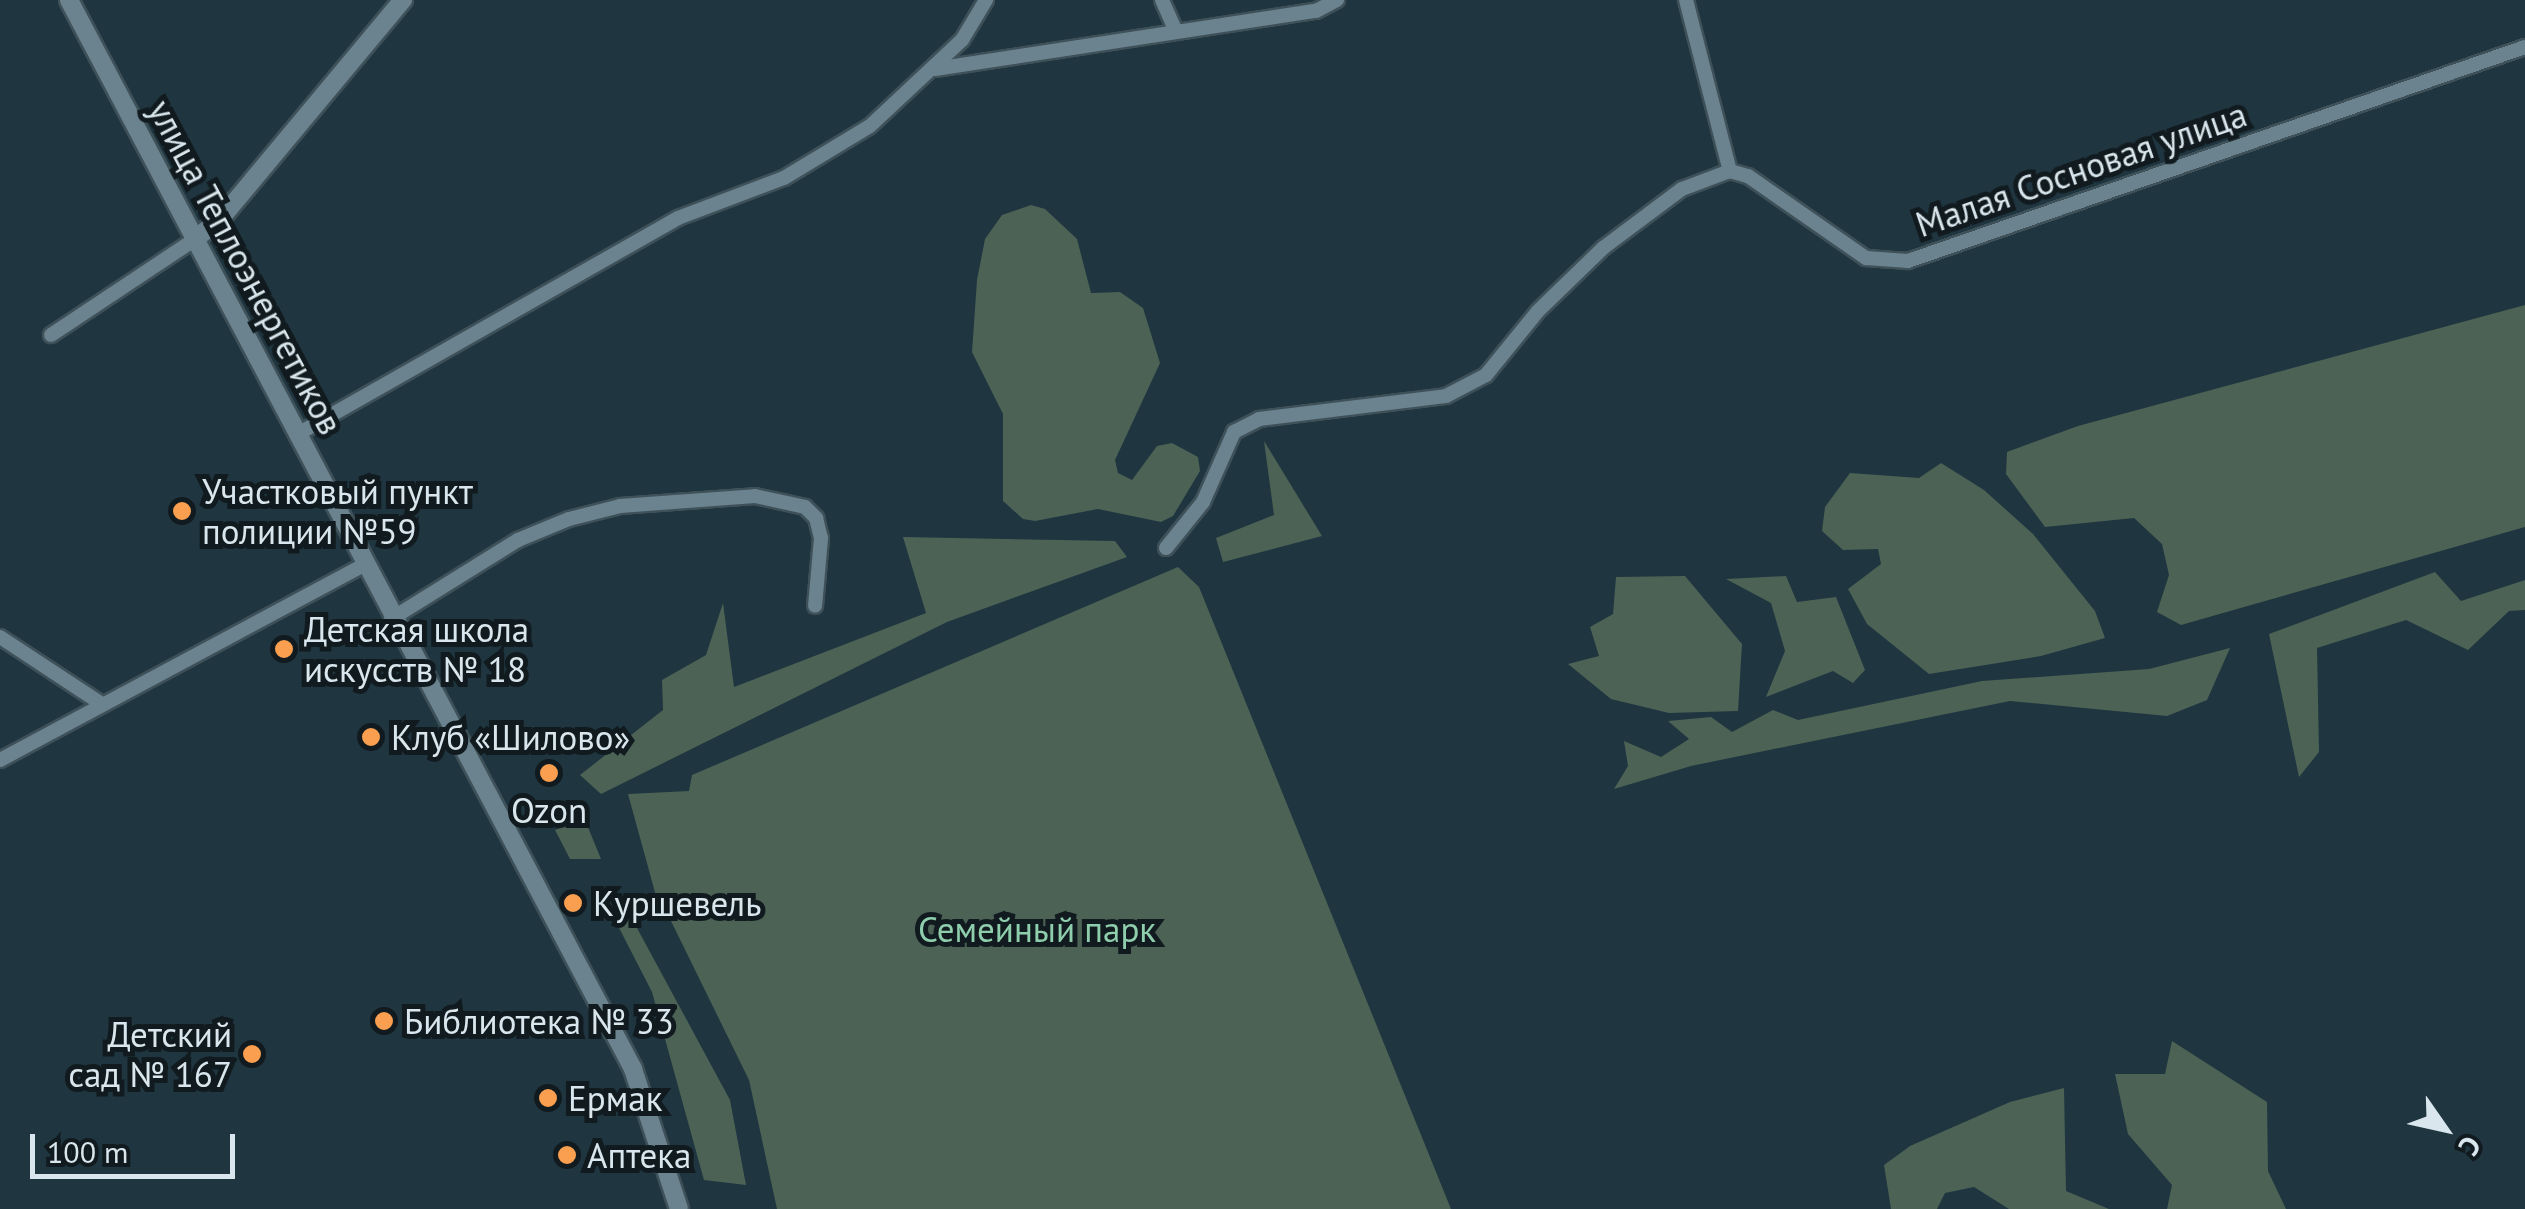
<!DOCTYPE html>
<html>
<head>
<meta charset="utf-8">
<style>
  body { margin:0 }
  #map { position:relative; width:2525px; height:1209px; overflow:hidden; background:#1f353f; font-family:"PT Sans",sans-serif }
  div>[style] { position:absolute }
  .green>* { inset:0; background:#4b6255 }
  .roads { filter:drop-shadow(2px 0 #3e5159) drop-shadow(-2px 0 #3e5159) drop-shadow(0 2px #3e5159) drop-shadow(0 -2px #3e5159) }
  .minor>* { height:14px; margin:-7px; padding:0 7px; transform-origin:7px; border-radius:7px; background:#6b838f }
  .tertiary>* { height:18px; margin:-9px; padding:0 9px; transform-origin:9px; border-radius:9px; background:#6b838f }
  .dots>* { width:28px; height:28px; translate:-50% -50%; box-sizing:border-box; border:5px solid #111b1f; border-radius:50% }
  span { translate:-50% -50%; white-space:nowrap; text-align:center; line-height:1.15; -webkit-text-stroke:10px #111b1f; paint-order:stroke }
  .street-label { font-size:35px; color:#d9e6ed }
  .poi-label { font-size:35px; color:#d9e6ed }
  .left { translate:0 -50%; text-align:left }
  .right { translate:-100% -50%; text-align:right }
  .park-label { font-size:35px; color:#8fcead }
  .north { position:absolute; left:2395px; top:1079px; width:100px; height:100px; -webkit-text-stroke:8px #111b1f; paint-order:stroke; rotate:124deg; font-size:28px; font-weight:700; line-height:40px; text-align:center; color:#d9e6ed }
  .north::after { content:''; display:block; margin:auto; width:35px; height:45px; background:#d9e6ed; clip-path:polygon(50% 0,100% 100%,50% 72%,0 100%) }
  .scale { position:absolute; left:30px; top:1134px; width:205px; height:45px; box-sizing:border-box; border:5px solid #d9e6ed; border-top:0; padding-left:12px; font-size:30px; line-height:35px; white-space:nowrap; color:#d9e6ed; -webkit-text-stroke:8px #111b1f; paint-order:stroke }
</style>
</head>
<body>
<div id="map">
  <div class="green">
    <i style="clip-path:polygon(1031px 205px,1045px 209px,1077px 239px,1091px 293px,1120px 292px,1143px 308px,1160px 363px,1115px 460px,1118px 473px,1132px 480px,1157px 446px,1172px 443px,1198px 457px,1200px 471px,1173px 516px,1161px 522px,1098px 509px,1035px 521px,1023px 519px,1003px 501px,1003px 414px,972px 352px,977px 280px,985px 239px,1002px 215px)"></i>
    <i style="clip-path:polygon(2525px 305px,2525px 527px,2181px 625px,2157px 612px,2169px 575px,2162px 544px,2134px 518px,2045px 527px,2006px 474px,2007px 452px,2078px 426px)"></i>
    <i style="clip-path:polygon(1264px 441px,1322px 536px,1223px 562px,1216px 538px,1274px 515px)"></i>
    <i style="clip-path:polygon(1941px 463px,1984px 490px,2033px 534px,2095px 611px,2105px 638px,2041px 656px,1929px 674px,1867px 624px,1848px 589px,1881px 564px,1878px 549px,1843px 550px,1822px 531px,1825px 507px,1850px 473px,1919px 478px)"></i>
    <i style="clip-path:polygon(903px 537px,1115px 541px,1127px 557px,947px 622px,601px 794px,580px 775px,663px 710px,662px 680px,706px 655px,723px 603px,734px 687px,926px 613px)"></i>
    <i style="clip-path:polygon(1178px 567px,1199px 587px,1451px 1209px,777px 1209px,749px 1080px,670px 919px,672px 904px,656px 896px,628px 794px,689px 791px,692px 775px)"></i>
    <i style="clip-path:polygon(2435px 572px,2461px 601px,2525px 580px,2525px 610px,2509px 611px,2468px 650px,2406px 620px,2317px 648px,2319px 752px,2299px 777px,2269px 634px)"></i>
    <i style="clip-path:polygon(1685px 576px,1742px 644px,1738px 711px,1669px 713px,1611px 699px,1568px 664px,1599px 656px,1590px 627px,1613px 614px,1616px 577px)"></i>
    <i style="clip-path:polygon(1786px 576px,1797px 602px,1836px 597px,1865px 670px,1853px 683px,1833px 671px,1766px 697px,1785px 651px,1771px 603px,1726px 579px)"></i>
    <i style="clip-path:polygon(2230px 648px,2207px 700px,2167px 716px,2010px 701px,1691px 766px,1614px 789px,1628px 766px,1624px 741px,1661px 757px,1689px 739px,1668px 721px,1711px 717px,1732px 732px,1773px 710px,1798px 720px,1982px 681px,2149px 669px)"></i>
    <i style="clip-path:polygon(585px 820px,601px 859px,570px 859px,555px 830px)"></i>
    <i style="clip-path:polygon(630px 915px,730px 1100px,746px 1185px,704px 1180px,652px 992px,616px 922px)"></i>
    <i style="clip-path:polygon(2172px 1041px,2267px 1102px,2268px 1171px,2286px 1209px,2167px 1209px,2172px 1185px,2128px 1134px,2115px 1074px,2165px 1074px)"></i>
    <i style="clip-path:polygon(2064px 1088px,2066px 1191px,2109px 1209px,2009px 1209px,1974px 1187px,1945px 1193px,1937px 1209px,1891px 1209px,1884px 1165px,1910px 1146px,2010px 1102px)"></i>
  </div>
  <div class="roads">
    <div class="minor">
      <i style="left:1162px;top:0;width:34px;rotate:66deg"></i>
      <i style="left:1686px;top:0;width:177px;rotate:75.6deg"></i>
      <i style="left:935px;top:69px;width:385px;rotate:-8.7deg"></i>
      <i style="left:1316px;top:11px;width:24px;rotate:-28deg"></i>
      <i style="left:51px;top:335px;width:172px;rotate:-33.6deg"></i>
      <i style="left:298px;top:434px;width:437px;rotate:-29.6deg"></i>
      <i style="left:678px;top:218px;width:113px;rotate:-20.7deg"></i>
      <i style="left:784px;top:178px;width:100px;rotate:-31.2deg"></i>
      <i style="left:870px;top:126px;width:126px;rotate:-43.1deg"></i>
      <i style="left:962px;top:40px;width:47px;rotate:-59deg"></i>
      <i style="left:1166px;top:548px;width:59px;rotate:-51.2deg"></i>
      <i style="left:1203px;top:502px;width:77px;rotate:-66.1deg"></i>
      <i style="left:1234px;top:432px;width:28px;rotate:-27deg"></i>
      <i style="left:1259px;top:419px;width:188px;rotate:-7deg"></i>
      <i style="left:1446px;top:396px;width:45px;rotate:-27.7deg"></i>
      <i style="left:1486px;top:375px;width:82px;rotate:-50.9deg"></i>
      <i style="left:1538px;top:311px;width:91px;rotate:-44.1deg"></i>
      <i style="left:1603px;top:248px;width:99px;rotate:-36.8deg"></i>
      <i style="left:1682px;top:189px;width:51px;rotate:-20.6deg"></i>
      <i style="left:1730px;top:171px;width:19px;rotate:16deg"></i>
      <i style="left:1748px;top:176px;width:144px;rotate:34.8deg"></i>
      <i style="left:1866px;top:258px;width:42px;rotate:4.1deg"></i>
      <i style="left:1908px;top:261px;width:653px;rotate:-19.13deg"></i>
      <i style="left:391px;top:619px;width:150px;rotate:-31.9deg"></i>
      <i style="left:518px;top:540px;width:55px;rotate:-22.4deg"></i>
      <i style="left:569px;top:519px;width:53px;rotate:-14.3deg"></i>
      <i style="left:620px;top:506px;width:135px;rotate:-4.2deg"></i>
      <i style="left:755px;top:496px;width:51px;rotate:12.4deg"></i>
      <i style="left:805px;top:507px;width:16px;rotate:45deg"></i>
      <i style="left:816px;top:518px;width:21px;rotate:76deg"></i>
      <i style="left:821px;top:538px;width:68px;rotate:95deg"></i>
      <i style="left:0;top:637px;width:123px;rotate:33.4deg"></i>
      <i style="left:0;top:760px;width:412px;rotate:-28.2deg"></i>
    </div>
    <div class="tertiary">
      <i style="left:69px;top:0;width:1209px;rotate:62.18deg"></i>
      <i style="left:633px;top:1069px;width:147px;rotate:71.8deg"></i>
      <i style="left:194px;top:240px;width:36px;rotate:-39deg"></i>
      <i style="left:222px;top:217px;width:283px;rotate:-50.2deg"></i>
    </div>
  </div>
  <div class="dots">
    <i style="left:182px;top:511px;background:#fa9f4f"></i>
    <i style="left:284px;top:649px;background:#fa9f4f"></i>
    <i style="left:371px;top:737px;background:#fa9f4f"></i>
    <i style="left:549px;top:773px;background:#fa9f4f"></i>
    <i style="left:573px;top:903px;background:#fa9f4f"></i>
    <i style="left:384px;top:1021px;background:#fa9f4f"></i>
    <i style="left:252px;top:1054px;background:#fa9f4f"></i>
    <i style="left:548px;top:1098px;background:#fa9f4f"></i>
    <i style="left:567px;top:1155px;background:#fa9f4f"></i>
  </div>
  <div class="street-label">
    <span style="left:2081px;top:169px;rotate:-19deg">Малая Сосновая улица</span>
    <span style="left:246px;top:267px;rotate:62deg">улица Теплоэнергетиков</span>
  </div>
  <div class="poi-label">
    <span class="left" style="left:202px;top:511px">Участковый пункт<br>полиции №59</span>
    <span class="left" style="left:304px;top:649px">Детская школа<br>искусств № 18</span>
    <span class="left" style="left:391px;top:737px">Клуб «Шилово»</span>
    <span style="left:549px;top:810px">Ozon</span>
    <span class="left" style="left:593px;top:903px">Куршевель</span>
    <span class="left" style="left:404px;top:1021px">Библиотека № 33</span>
    <span class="right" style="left:232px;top:1054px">Детский<br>сад № 167</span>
    <span class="left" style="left:568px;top:1098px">Ермак</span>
    <span class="left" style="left:587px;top:1155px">Аптека</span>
  </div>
  <div class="park-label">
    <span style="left:1037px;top:929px">Семейный парк</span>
  </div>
  <div class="north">С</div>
  <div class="scale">100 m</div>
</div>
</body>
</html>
